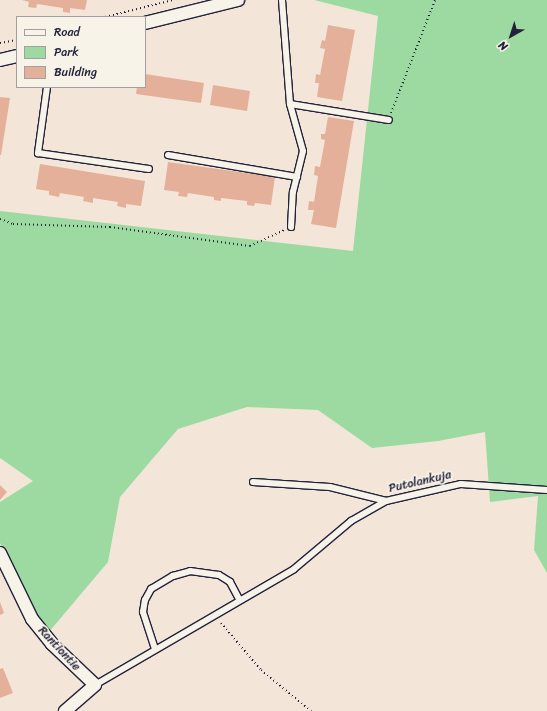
<!DOCTYPE html>
<html>
<head>
<meta charset="utf-8">
<style>
  body { margin:0 }
  #map { position:relative; width:547px; height:711px; overflow:hidden; background:#f3e6d8; font-family:Sriracha,sans-serif }
  div>[style] { position:absolute }
  .green>* { inset:0; background:#9cdaa1 }
  .building>* { inset:0; background:#e5b099 }
  .path>* { height:2px; margin-top:-1px; transform-origin:0; background:repeating-linear-gradient(90deg,#22223b 0 1px,transparent 0 4px) }
  .roads { filter:drop-shadow(1px 0 #22223b) drop-shadow(-1px 0 #22223b) drop-shadow(0 1px #22223b) drop-shadow(0 -1px #22223b) }
  .service>* { height:6px; margin:-3px; padding:0 3px; transform-origin:3px; border-radius:3px; background:#f7f3e8 }
  .minor>* { height:12px; margin:-6px; padding:0 6px; transform-origin:6px; border-radius:6px; background:#f7f3e8 }
  span { translate:-50% -50%; white-space:nowrap; text-align:center; line-height:1.15; -webkit-text-stroke:3.5px #f7f3e8; paint-order:stroke }
  .street-label { font-size:12px; color:#22223b }
  .legend { position:absolute; left:16px; top:16px; width:130px; height:72px; box-sizing:border-box; background:#f7f3e8; border:1px solid #a29fa3; margin:0; padding:5px 7px; list-style:none; font-size:12px; color:#22223b }
  .legend li { display:flex; align-items:center; gap:8px; height:20px }
  .legend b { width:20px; border:1px solid #a29fa3 }
  .north { position:absolute; left:491px; top:16px; width:40px; height:40px; -webkit-text-stroke:3px #f7f3e8; paint-order:stroke; rotate:219deg; font-size:11px; font-weight:700; line-height:16px; text-align:center; color:#22223b }
  .north::after { content:''; display:block; margin:auto; width:14px; height:18px; background:#22223b; clip-path:polygon(50% 0,100% 100%,50% 72%,0 100%) }
</style>
</head>
<body>
<div id="map">
  <div class="green">
    <i style="clip-path:polygon(314px 0,547px 0,547px 573px,534px 550px,538px 496px,490px 502px,485px 432px,438px 441px,372px 448px,318px 410px,247px 407px,178px 429px,120px 497px,108px 562px,48px 633px,31px 610px,0 543px,0 502px,33px 481px,0 458px,0 211px,353px 251px,378px 16px)"></i>
  </div>
  <div class="building">
    <i style="clip-path:polygon(22px 0,87px 0,85px 10px,70px 8px,70px 13px,63px 12px,63px 8px,37px 4px,36px 8px,28px 7px,29px 2px)"></i>
    <i style="clip-path:polygon(328px 25px,355px 30px,342px 101px,317px 97px,319px 83px,315px 83px,316px 74px,320px 75px,325px 49px,320px 48px,322px 40px,325px 41px)"></i>
    <i style="clip-path:polygon(145px 74px,204px 83px,201px 103px,136px 94px,137px 87px,145px 87px)"></i>
    <i style="clip-path:polygon(213px 85px,250px 91px,247px 111px,210px 105px)"></i>
    <i style="clip-path:polygon(0 97px,10px 98px,1px 155px,0 155px)"></i>
    <i style="clip-path:polygon(328px 117px,354px 121px,336px 228px,311px 224px,314px 210px,308px 210px,309px 201px,314px 202px,318px 176px,314px 175px,315px 166px,320px 167px,325px 140px,321px 139px,321px 134px,325px 134px)"></i>
    <i style="clip-path:polygon(168px 162px,275px 177px,271px 205px,255px 203px,254px 206px,247px 205px,247px 201px,221px 198px,221px 201px,214px 200px,214px 197px,188px 193px,187px 197px,178px 196px,179px 192px,164px 190px)"></i>
    <i style="clip-path:polygon(40px 164px,145px 181px,141px 206px,126px 204px,126px 208px,117px 206px,118px 202px,93px 198px,93px 203px,83px 201px,84px 197px,60px 193px,59px 197px,49px 195px,49px 191px,36px 189px)"></i>
    <i style="clip-path:polygon(0 485px,7px 492px,0 500px)"></i>
    <i style="clip-path:polygon(0 602px,4px 613px,0 615px)"></i>
    <i style="clip-path:polygon(3px 668px,13px 693px,0 698px,0 669px)"></i>
  </div>
  <div class="path">
    <i style="left:105px;top:17px;width:70px;rotate:-14deg"></i>
    <i style="left:0;top:43px;width:17px;rotate:-10deg"></i>
    <i style="left:391px;top:113px;width:121px;rotate:-68.7deg"></i>
    <i style="left:0;top:219px;width:14px;rotate:21deg"></i>
    <i style="left:13px;top:224px;width:97px;rotate:1.8deg"></i>
    <i style="left:110px;top:227px;width:141px;rotate:7.7deg"></i>
    <i style="left:250px;top:246px;width:38px;rotate:-25deg"></i>
    <i style="left:221px;top:623px;width:62px;rotate:49.6deg"></i>
    <i style="left:261px;top:670px;width:65px;rotate:39.4deg"></i>
  </div>
  <div class="roads">
    <div class="service">
      <i style="left:282px;top:0;width:104px;rotate:85.6deg"></i>
      <i style="left:47px;top:87px;width:67px;rotate:97.8deg"></i>
      <i style="left:38px;top:153px;width:112px;rotate:8.2deg"></i>
      <i style="left:168px;top:155px;width:131px;rotate:9.7deg"></i>
      <i style="left:291px;top:227px;width:35px;rotate:-87deg"></i>
      <i style="left:293px;top:192px;width:42px;rotate:-76.3deg"></i>
      <i style="left:303px;top:151px;width:49px;rotate:-105.5deg"></i>
      <i style="left:290px;top:104px;width:100px;rotate:9.2deg"></i>
      <i style="left:253px;top:482px;width:77px;rotate:3.7deg"></i>
      <i style="left:330px;top:487px;width:58px;rotate:14deg"></i>
      <i style="left:155px;top:649px;width:39px;rotate:-108deg"></i>
      <i style="left:143px;top:612px;width:12px;rotate:-81deg"></i>
      <i style="left:145px;top:600px;width:13px;rotate:-61deg"></i>
      <i style="left:151px;top:589px;width:26px;rotate:-31deg"></i>
      <i style="left:173px;top:576px;width:18px;rotate:-16deg"></i>
      <i style="left:190px;top:571px;width:29px;rotate:8deg"></i>
      <i style="left:219px;top:575px;width:13px;rotate:32deg"></i>
      <i style="left:230px;top:582px;width:19px;rotate:62deg"></i>
      <i style="left:95px;top:685px;width:230px;rotate:-30.2deg"></i>
      <i style="left:294px;top:569px;width:75px;rotate:-40.1deg"></i>
      <i style="left:351px;top:521px;width:40px;rotate:-29.7deg"></i>
      <i style="left:386px;top:501px;width:77px;rotate:-12.8deg"></i>
      <i style="left:461px;top:484px;width:86px;rotate:4deg"></i>
    </div>
    <div class="minor">
      <i style="left:145px;top:23px;width:96px;rotate:-13.9deg"></i>
      <i style="left:0;top:60px;width:17px;rotate:-13deg"></i>
      <i style="left:0;top:553px;width:73px;rotate:64.1deg"></i>
      <i style="left:32px;top:619px;width:32px;rotate:51deg"></i>
      <i style="left:52px;top:644px;width:59px;rotate:43.6deg"></i>
      <i style="left:95px;top:685px;width:40px;rotate:139deg"></i>
    </div>
  </div>
  <div class="street-label">
    <span style="left:420px;top:482px;rotate:-13deg">Putolankuja</span>
    <span style="left:59px;top:649px;rotate:47deg">Rantiontie</span>
  </div>
  <ul class="legend">
  <li><b style="height:5px;background:#f7f3e8"></b>Road</li>
  <li><b style="height:11px;background:#9cdaa1"></b>Park</li>
  <li><b style="height:11px;background:#e5b099"></b>Building</li>
  </ul>
  <div class="north">N</div>
</div>
</body>
</html>
